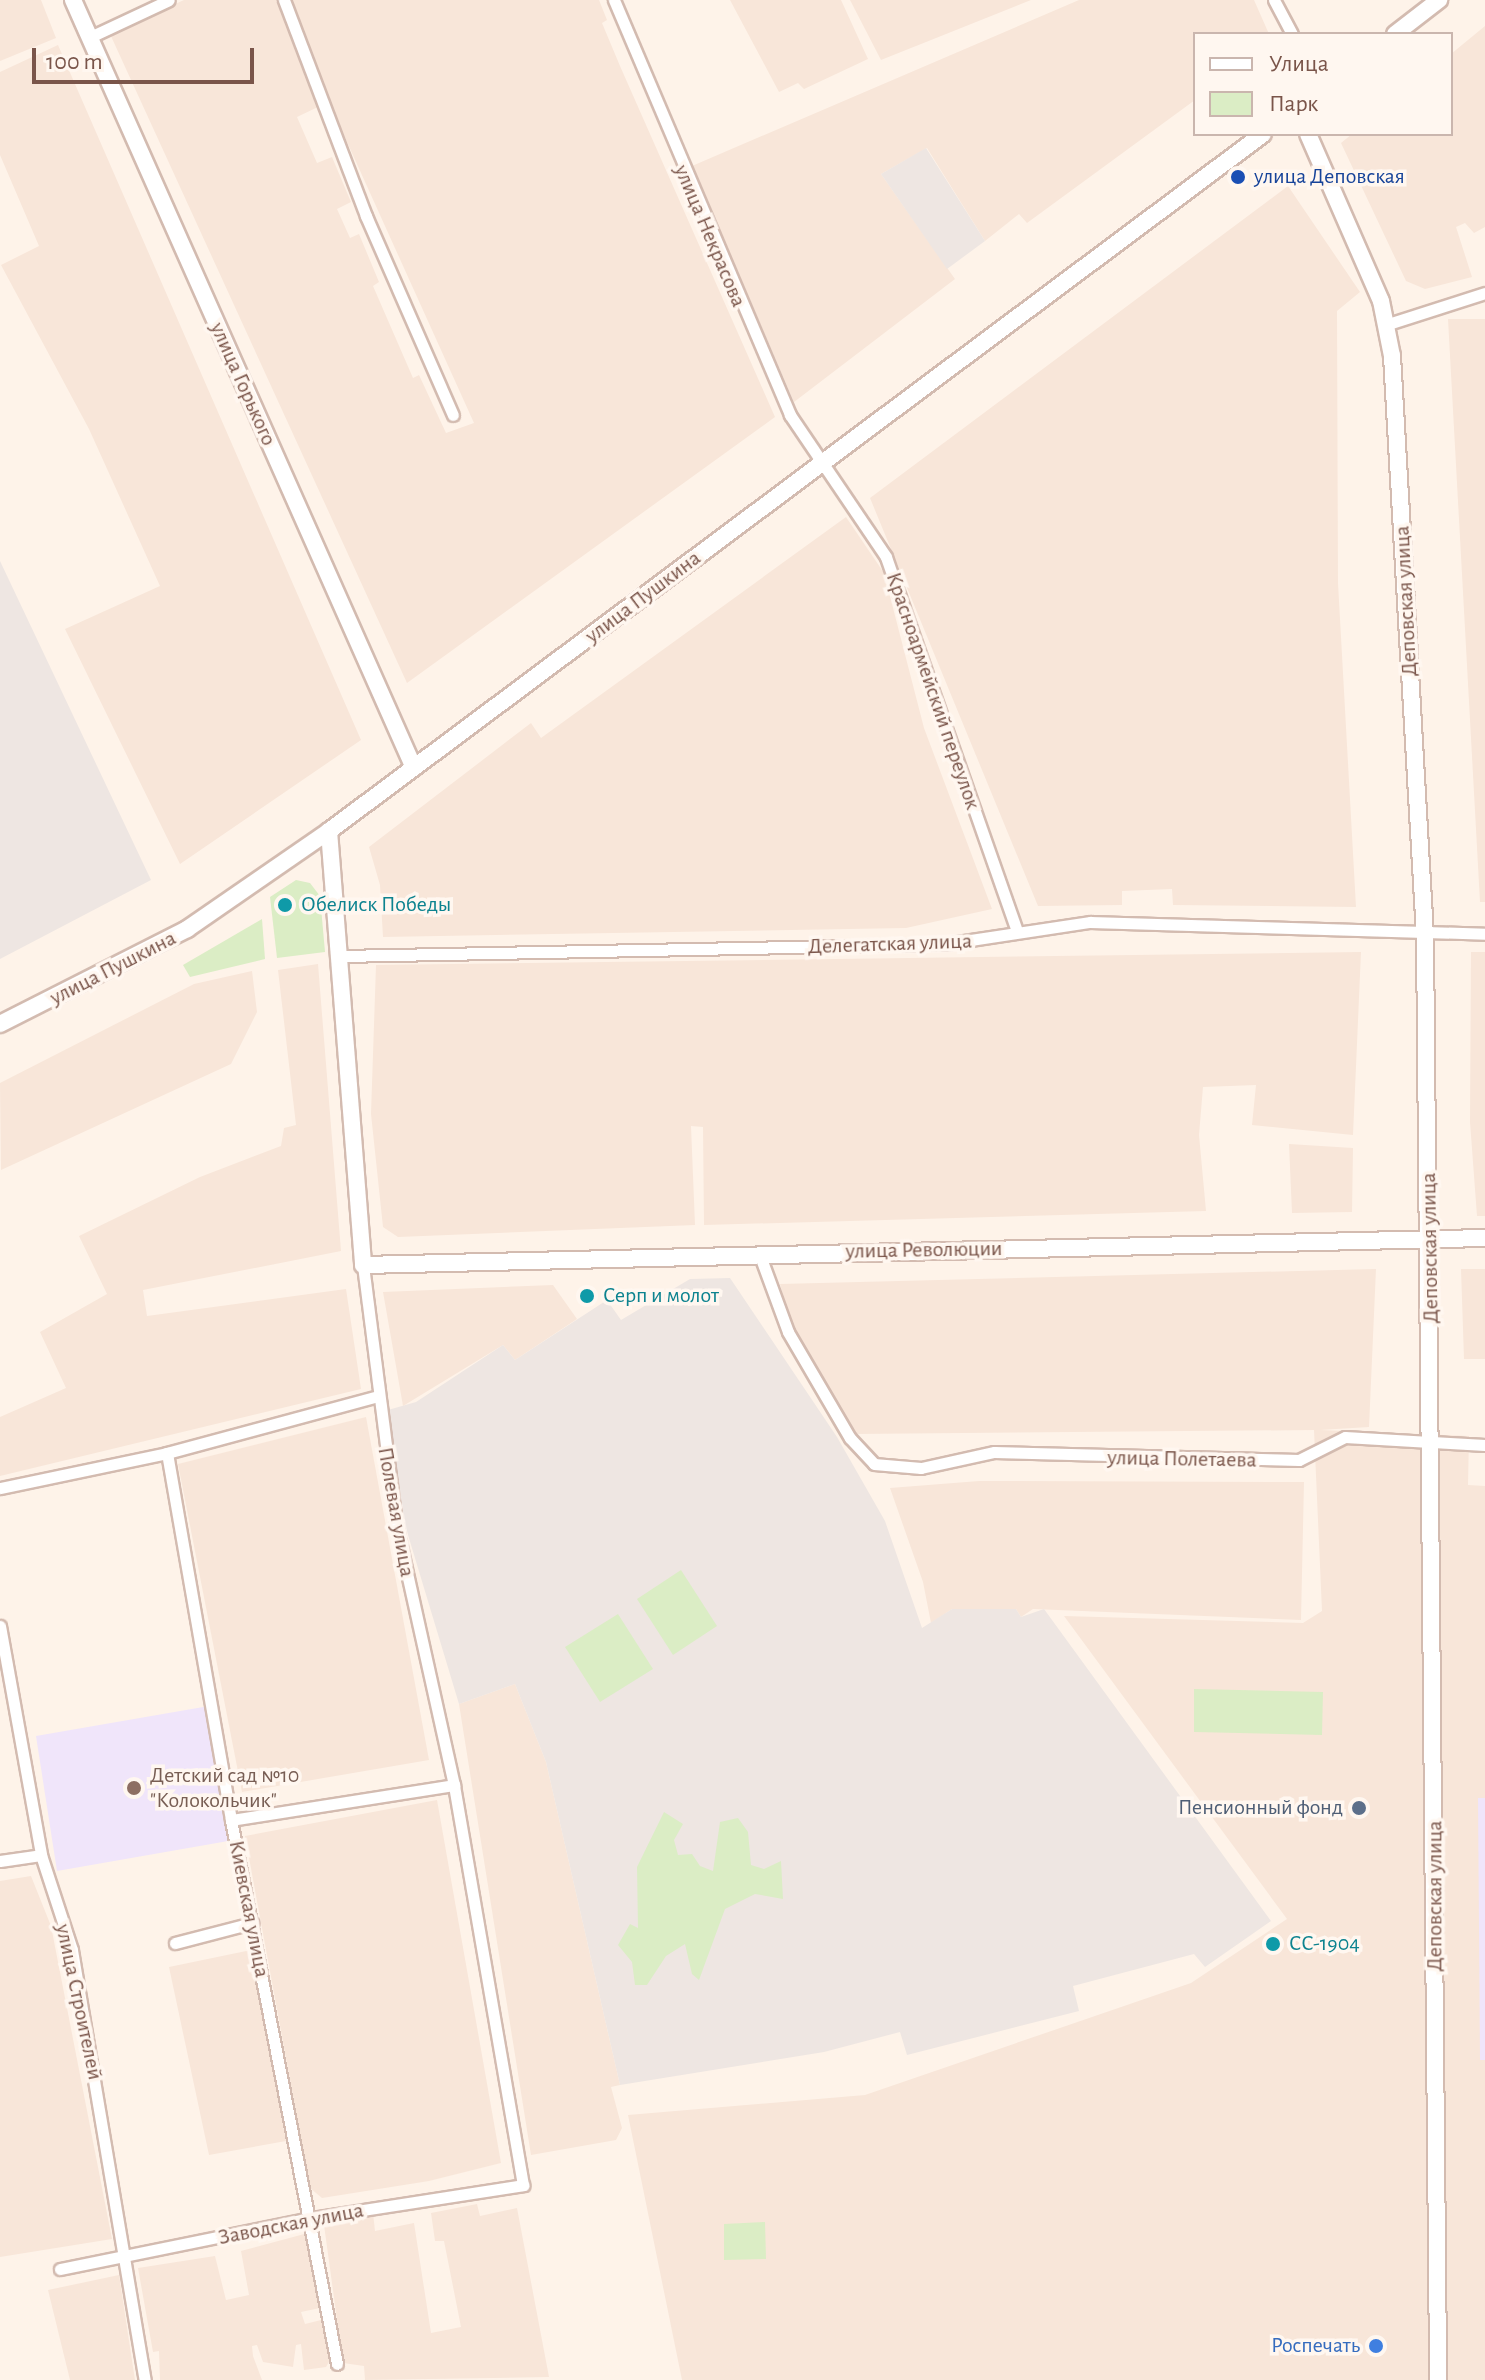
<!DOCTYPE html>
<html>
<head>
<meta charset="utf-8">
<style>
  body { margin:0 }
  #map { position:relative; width:1485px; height:2380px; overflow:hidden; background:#fef3e9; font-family:"Alegreya Sans",sans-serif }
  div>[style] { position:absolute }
  .residential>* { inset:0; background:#f8e6d9 }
  .industrial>* { inset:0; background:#eee6e2 }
  .education>* { inset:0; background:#f0e5fa }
  .green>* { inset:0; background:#dbedc5 }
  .roads { filter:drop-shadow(2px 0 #d3bbb0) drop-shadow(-2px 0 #d3bbb0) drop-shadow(0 2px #d3bbb0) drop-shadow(0 -2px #d3bbb0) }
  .street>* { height:11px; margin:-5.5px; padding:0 5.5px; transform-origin:5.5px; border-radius:5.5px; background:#fff }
  .secondary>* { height:16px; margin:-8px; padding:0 8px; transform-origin:8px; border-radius:8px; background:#fff }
  .dots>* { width:22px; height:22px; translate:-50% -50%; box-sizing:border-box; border:4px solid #fff7f0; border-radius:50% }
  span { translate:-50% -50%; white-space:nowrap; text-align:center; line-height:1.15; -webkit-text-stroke:7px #fff7f0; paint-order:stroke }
  .transit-label { font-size:22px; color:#164399 }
  .left { translate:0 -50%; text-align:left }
  .street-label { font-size:22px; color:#7a554a }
  .culture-label { font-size:22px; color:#0d838f }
  .education-label { font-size:22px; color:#785e54 }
  .service-label { font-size:22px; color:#4e5e75 }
  .right { translate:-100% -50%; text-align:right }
  .shop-label { font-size:22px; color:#366cbe }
  .legend { position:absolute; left:1193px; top:32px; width:260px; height:104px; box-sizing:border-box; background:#fff7f0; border:2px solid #cab6ae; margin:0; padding:10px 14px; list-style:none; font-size:24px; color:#7a554a }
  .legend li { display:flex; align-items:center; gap:16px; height:40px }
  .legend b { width:40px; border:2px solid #cab6ae }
  .scale { position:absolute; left:32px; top:48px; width:222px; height:36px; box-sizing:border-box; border:4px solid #7a554a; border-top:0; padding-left:10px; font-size:24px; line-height:28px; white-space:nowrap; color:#7a554a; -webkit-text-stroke:6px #fff7f0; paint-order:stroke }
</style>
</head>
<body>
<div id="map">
  <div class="residential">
    <i style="clip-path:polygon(0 0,41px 0,56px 38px,0 61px)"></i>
    <i style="clip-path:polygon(184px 0,278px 0,320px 106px,297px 117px,317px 163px,332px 157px,351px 202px,337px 209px,350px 238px,359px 234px,379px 282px,373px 286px,413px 378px,419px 375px,446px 433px,474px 423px,338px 122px,290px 0,599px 0,607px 20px,602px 23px,620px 66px,775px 417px,407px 683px,110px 34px)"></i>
    <i style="clip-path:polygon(730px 0,841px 0,868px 59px,804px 89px,798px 83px,779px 92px)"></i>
    <i style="clip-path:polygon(850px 0,1031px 0,881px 60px)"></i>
    <i style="clip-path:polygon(1079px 0,1254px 0,1269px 34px,1195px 34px,1195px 100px,1027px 223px,1019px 214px,985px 241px,927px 148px,881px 174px,955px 279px,794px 402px,692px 166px)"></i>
    <i style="clip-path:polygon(1485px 26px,1485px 227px,1474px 233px,1465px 223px,1456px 227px,1472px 277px,1425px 289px,1406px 281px,1341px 143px,1352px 134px,1451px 134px,1451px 54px)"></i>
    <i style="clip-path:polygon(58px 45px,361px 740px,180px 864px,65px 629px,160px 586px,89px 429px,1px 265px,39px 246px,0 155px,0 72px)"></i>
    <i style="clip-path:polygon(1288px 186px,1360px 292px,1337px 311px,1338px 583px,1356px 907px,1173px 905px,1172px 889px,1122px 891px,1122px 905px,1038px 906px,870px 498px)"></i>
    <i style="clip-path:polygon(1448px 319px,1485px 319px,1485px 902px,1480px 902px)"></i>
    <i style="clip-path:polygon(846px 517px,884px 573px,924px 728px,992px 909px,906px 928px,383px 937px,380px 885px,369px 847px,531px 723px,541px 738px)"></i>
    <i style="clip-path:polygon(1361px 952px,1353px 1135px,1252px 1125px,1256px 1085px,1203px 1087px,1199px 1135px,1206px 1211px,704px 1225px,703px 1127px,691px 1126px,695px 1225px,398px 1237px,383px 1227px,371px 1114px,376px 965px)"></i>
    <i style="clip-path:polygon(1471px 952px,1485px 952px,1485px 1216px,1477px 1216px,1470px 1122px)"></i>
    <i style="clip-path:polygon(318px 964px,341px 1251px,143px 1290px,147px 1316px,346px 1289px,361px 1389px,0 1476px,0 1417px,66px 1388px,40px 1332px,107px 1294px,79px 1236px,200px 1177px,281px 1146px,284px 1128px,296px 1125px,278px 970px)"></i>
    <i style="clip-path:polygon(252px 971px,257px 1012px,231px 1064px,1px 1170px,0 1083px,194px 984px)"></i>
    <i style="clip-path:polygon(1289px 1144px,1353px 1148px,1352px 1212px,1292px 1213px)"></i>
    <i style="clip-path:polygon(1376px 1269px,1369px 1427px,1320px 1430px,1469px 1436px,1468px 1485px,1485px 1486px,1485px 2380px,682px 2380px,628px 2115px,865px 2095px,1191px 1983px,1287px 1919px,1064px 1616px,1303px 1623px,1322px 1611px,1314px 1430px,854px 1434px,790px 1321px,780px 1284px)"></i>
    <i style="clip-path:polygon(1461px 1269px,1485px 1269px,1485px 1359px,1464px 1359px)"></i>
    <i style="clip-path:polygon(553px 1285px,577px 1319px,515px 1360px,503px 1345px,403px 1406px,383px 1292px)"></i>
    <i style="clip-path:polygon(366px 1417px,429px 1760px,242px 1792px,178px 1464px)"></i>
    <i style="clip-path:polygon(979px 1481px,1304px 1482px,1301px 1620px,1033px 1609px,1021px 1617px,1016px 1609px,952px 1609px,931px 1623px,923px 1582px,890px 1488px)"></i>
    <i style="clip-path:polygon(515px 1684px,546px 1762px,620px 2085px,611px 2087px,622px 2128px,616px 2140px,531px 2155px,459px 1704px)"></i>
    <i style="clip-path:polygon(437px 1800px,501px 2163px,429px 2181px,322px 2198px,310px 2188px,245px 1836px)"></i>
    <i style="clip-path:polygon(31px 1876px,51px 1926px,112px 2239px,0 2257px,0 1881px)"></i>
    <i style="clip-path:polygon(251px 1950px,286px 2141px,209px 2155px,169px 1967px)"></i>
    <i style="clip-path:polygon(477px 2204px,480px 2216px,517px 2208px,549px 2377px,365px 2380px,364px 2366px,343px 2363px,324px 2225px,373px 2213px,375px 2231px,414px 2223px,431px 2333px,461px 2327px,444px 2241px,435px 2241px,431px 2213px)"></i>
    <i style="clip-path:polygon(308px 2233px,320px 2308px,301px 2312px,305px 2324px,325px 2319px,330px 2360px,326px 2367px,304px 2370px,301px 2344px,296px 2345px,293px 2367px,263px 2362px,257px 2345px,252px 2346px,253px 2356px,262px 2380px,160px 2380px,159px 2351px,153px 2352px,138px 2268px,215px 2256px,226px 2300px,249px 2295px,241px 2251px)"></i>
    <i style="clip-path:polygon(119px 2275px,135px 2380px,70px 2380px,48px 2290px)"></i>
  </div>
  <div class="industrial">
    <i style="clip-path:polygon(926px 148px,985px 241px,947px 269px,881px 174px)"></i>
    <i style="clip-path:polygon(0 561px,151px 880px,0 959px)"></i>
    <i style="clip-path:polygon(730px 1278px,837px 1437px,885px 1521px,922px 1628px,952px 1609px,1016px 1609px,1021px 1617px,1044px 1609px,1271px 1921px,1205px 1967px,1194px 1954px,1073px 1986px,1079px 2011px,907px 2055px,900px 2032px,824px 2052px,620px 2085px,546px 1762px,515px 1684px,459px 1704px,405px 1525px,388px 1410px,416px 1402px,503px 1345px,515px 1360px,607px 1300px,621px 1320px,690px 1279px)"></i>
  </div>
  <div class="education">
    <i style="clip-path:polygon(209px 1706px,234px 1840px,57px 1871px,36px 1736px)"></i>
    <i style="clip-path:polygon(1478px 1798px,1485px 1798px,1485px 2060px,1480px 2060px)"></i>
  </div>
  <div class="green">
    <i style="clip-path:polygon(296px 880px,310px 883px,320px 896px,325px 952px,277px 958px,270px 897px)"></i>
    <i style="clip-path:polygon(262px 919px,265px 959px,190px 977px,183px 965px)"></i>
    <i style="clip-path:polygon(681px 1570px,717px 1626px,673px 1655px,637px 1599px)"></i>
    <i style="clip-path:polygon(618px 1614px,653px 1669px,600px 1702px,565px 1647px)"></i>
    <i style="clip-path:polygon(1194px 1689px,1323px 1692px,1322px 1735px,1194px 1732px)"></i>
    <i style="clip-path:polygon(664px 1812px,683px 1824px,674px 1840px,678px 1855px,692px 1854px,700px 1866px,713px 1871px,720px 1822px,738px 1818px,748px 1832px,751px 1865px,764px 1869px,781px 1861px,783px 1899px,755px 1894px,725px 1909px,699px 1980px,692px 1974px,685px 1944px,666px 1956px,647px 1985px,635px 1985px,632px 1962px,618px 1945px,630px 1924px,638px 1928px,637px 1867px)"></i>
    <i style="clip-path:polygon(765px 2222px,766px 2259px,724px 2260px,724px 2224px)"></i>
  </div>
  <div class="roads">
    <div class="street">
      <i style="left:284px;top:0;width:231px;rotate:69.2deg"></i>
      <i style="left:366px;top:216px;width:217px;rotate:66.4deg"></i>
      <i style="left:614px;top:0;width:451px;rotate:67deg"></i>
      <i style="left:790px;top:415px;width:171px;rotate:55.9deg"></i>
      <i style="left:886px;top:557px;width:397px;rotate:70.7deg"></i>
      <i style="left:1274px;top:0;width:38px;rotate:62deg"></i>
      <i style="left:88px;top:38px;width:89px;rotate:-25.1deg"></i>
      <i style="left:1388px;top:324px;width:102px;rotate:-17.7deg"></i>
      <i style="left:341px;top:956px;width:603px;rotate:-1.14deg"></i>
      <i style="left:944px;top:944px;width:148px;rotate:-8.6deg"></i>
      <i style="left:1090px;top:922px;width:395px;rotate:1.7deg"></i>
      <i style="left:759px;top:1253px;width:84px;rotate:69.8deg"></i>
      <i style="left:788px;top:1332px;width:123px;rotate:59.7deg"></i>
      <i style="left:850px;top:1438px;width:35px;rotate:47deg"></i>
      <i style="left:874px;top:1464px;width:47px;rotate:4.9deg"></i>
      <i style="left:921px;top:1468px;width:75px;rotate:-12.4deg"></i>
      <i style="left:994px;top:1452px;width:305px;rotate:1.5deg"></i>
      <i style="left:1299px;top:1460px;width:51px;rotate:-26.6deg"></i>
      <i style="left:1345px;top:1437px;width:140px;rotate:3.3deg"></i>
      <i style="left:167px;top:1453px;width:373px;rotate:80.1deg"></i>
      <i style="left:231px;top:1820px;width:554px;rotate:78.97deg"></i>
      <i style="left:0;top:1488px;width:171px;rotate:-11.8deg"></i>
      <i style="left:167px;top:1453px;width:219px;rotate:-15.1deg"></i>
      <i style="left:0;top:1626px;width:233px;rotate:79.8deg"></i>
      <i style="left:41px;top:1855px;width:100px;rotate:71.9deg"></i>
      <i style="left:72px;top:1950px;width:436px;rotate:80.4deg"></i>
      <i style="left:231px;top:1820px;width:226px;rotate:-8.9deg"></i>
      <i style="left:0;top:1861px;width:41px;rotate:-8.3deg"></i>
      <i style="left:175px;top:1943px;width:80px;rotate:-14.6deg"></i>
      <i style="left:60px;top:2269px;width:256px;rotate:-11.5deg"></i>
      <i style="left:311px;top:2218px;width:215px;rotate:-8.8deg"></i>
      <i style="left:523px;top:2185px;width:406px;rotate:-99.8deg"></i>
      <i style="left:454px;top:1785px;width:268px;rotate:-102.5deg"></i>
      <i style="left:396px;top:1523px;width:260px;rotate:-97.3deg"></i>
    </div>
    <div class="secondary">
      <i style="left:73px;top:0;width:840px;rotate:66.06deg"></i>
      <i style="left:1395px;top:34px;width:56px;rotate:-37.7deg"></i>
      <i style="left:1308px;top:134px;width:182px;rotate:66.4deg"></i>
      <i style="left:1381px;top:301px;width:56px;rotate:78.7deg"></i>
      <i style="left:1392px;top:356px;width:580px;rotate:86.74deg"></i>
      <i style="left:1425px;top:935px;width:1445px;rotate:89.48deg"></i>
      <i style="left:329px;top:831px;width:435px;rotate:85.5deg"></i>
      <i style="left:363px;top:1265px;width:1122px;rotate:-1.38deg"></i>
      <i style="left:0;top:1024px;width:210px;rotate:-26.9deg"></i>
      <i style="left:187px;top:929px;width:173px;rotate:-34.6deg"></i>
      <i style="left:329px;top:831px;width:1165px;rotate:-36.73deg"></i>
    </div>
  </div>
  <div class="dots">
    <i style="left:1238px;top:177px;background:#1a4fb4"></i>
    <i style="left:285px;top:905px;background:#0f9aa8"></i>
    <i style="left:587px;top:1296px;background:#0f9aa8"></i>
    <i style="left:134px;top:1788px;background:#8d6e63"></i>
    <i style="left:1359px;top:1808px;background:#5c6f8a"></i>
    <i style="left:1273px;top:1944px;background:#0f9aa8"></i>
    <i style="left:1376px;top:2346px;background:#3f7fe0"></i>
  </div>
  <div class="transit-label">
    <span class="left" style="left:1254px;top:177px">улица Деповская</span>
  </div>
  <div class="street-label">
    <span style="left:710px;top:236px;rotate:67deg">улица Некрасова</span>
    <span style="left:243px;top:384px;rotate:66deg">улица Горького</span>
    <span style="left:643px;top:597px;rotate:-37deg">улица Пушкина</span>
    <span style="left:1406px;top:601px;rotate:-93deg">Деповская улица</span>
    <span style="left:933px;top:691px;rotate:71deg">Красноармейский переулок</span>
    <span style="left:890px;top:944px;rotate:-2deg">Делегатская улица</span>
    <span style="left:113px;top:968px;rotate:-27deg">улица Пушкина</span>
    <span style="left:1430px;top:1248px;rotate:-91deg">Деповская улица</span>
    <span style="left:924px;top:1250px;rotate:-1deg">улица Революции</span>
    <span style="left:1182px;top:1459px;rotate:1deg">улица Полетаева</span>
    <span style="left:396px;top:1512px;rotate:80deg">Полевая улица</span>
    <span style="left:1435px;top:1896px;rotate:-90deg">Деповская улица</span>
    <span style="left:249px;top:1909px;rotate:79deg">Киевская улица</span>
    <span style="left:79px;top:2002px;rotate:78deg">улица Строителей</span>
    <span style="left:291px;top:2224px;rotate:-11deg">Заводская улица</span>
  </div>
  <div class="culture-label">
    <span class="left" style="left:301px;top:905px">Обелиск Победы</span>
    <span class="left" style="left:603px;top:1296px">Серп и молот</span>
    <span class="left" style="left:1289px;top:1944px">СС-1904</span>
  </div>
  <div class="education-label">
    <span class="left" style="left:150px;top:1788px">Детский сад №10<br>"Колокольчик"</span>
  </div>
  <div class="service-label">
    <span class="right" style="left:1343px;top:1808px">Пенсионный фонд</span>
  </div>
  <div class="shop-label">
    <span class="right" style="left:1360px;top:2346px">Роспечать</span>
  </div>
  <ul class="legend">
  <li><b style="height:10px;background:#fff"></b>Улица</li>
  <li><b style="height:22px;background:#dbedc5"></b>Парк</li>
  </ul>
  <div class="scale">100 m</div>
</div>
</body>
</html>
